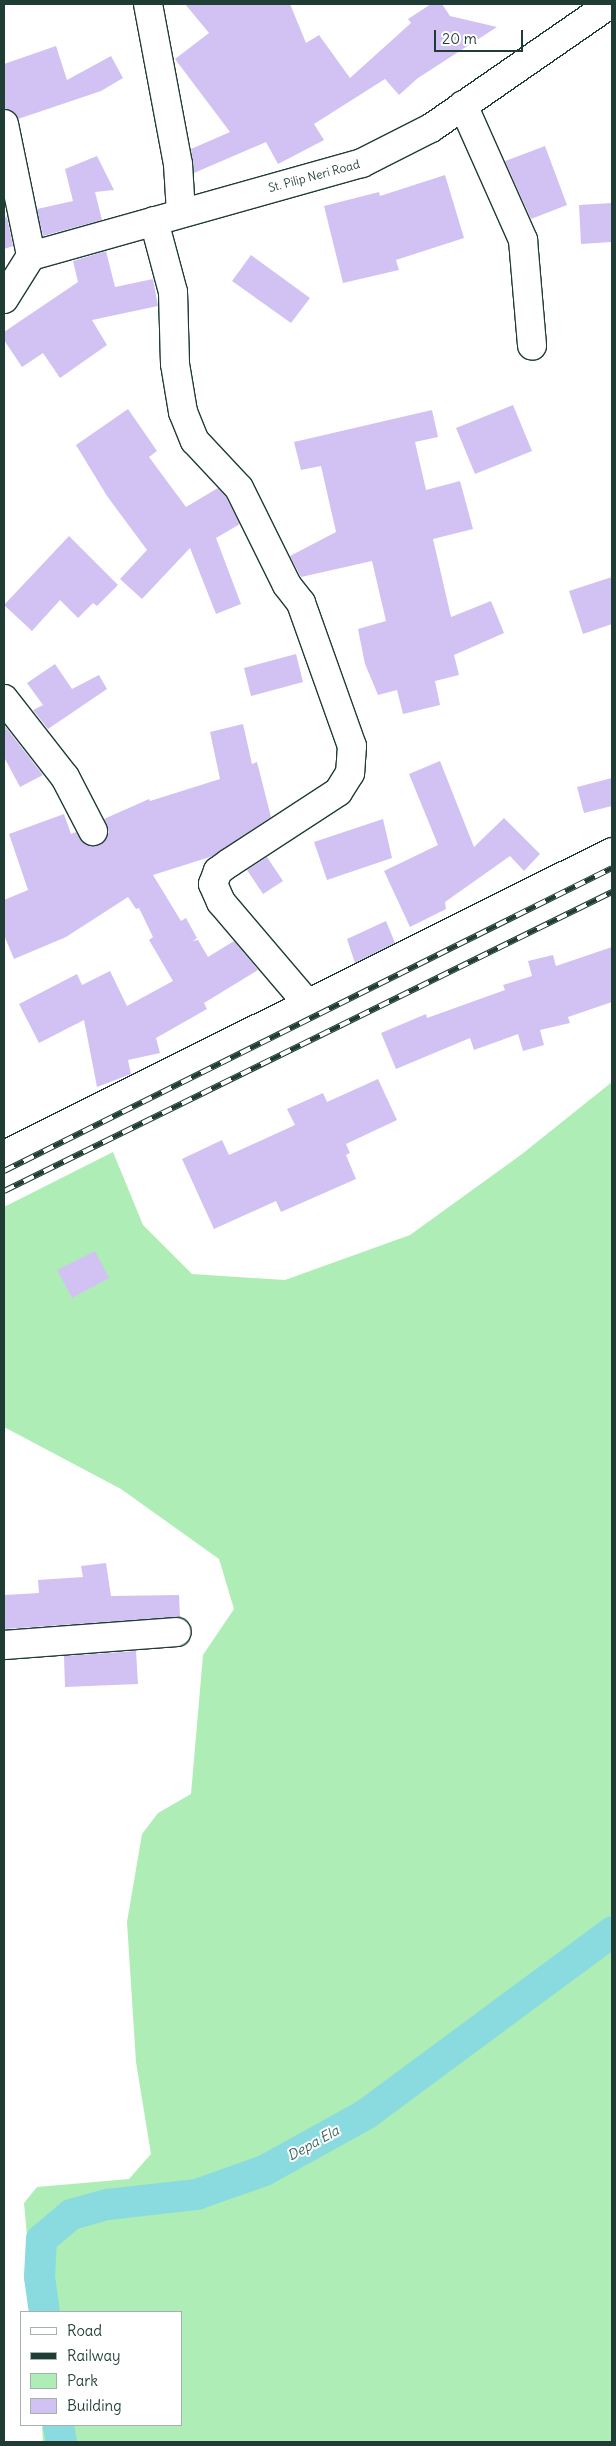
<!DOCTYPE html>
<html>
<head>
<meta charset="utf-8">
<style>
  body { margin:0 }
  #map { position:relative; width:616px; height:2446px; overflow:hidden; background:#fff; font-family:Delius,sans-serif }
  div>[style] { position:absolute }
  .green>* { inset:0; background:#aeedb5 }
  .canal>* { height:31px; margin:-15.5px; padding:0 15.5px; transform-origin:15.5px; border-radius:15.5px; background:#89dbdf }
  .building>* { inset:0; background:#d2c2f3 }
  .roads { filter:drop-shadow(1px 0 #1f3d34) drop-shadow(-1px 0 #1f3d34) drop-shadow(0 1px #1f3d34) drop-shadow(0 -1px #1f3d34) }
  .minor>* { height:28px; margin:-14px; padding:0 14px; transform-origin:14px; border-radius:14px; background:#fff }
  .rail>* { height:5.5px; margin-top:-2.75px; transform-origin:0; background:repeating-linear-gradient(90deg,#fff 0 11px,#1f3d34 0 22px); box-sizing:border-box; border-block:1px solid #1f3d34 }
  span { translate:-50% -50%; white-space:nowrap; text-align:center; line-height:1.15; -webkit-text-stroke:4px #fff; paint-order:stroke }
  .street-label { font-size:12px; color:#1f3d34 }
  .water-label { font-size:14px; color:#3a645f; font-style:italic }
  .frame { position:absolute; inset:0; border:5px solid #1f3d34; pointer-events:none }
  .legend { position:absolute; left:20px; top:2311px; width:162px; height:115px; box-sizing:border-box; background:#fff; border:1px solid #a5b1ae; margin:0; padding:6px 9px; list-style:none; font-size:15px; color:#1f3d34 }
  .legend li { display:flex; align-items:center; gap:10px; height:25px }
  .legend b { width:25px; border:1px solid #a5b1ae }
  .scale { position:absolute; left:434px; top:30px; width:89px; height:22px; box-sizing:border-box; border:2px solid #1f3d34; border-top:0; padding-left:6px; font-size:15px; line-height:18px; white-space:nowrap; color:#1f3d34; -webkit-text-stroke:4px #fff; paint-order:stroke }
</style>
</head>
<body>
<div id="map">
  <div class="green">
    <i style="clip-path:polygon(612px 1082px,612px 2442px,43px 2442px,42px 2425px,181px 2425px,181px 2312px,34px 2312px,24px 2203px,37px 2187px,129px 2179px,151px 2154px,136px 2062px,127px 1922px,142px 1834px,158px 1813px,191px 1794px,203px 1655px,234px 1609px,219px 1559px,121px 1489px,4px 1427px,4px 1207px,113px 1152px,143px 1225px,192px 1274px,285px 1280px,410px 1235px,522px 1154px)"></i>
  </div>
  <div class="canal">
    <i style="left:44px;top:2312px;width:36px;rotate:-98deg"></i>
    <i style="left:39px;top:2276px;width:37px;rotate:-87deg"></i>
    <i style="left:41px;top:2239px;width:39px;rotate:-40deg"></i>
    <i style="left:71px;top:2214px;width:37px;rotate:-16deg"></i>
    <i style="left:107px;top:2204px;width:90px;rotate:-6.4deg"></i>
    <i style="left:196px;top:2194px;width:72px;rotate:-19.4deg"></i>
    <i style="left:264px;top:2170px;width:115px;rotate:-29deg"></i>
    <i style="left:365px;top:2114px;width:307px;rotate:-36.5deg"></i>
    <i style="left:58px;top:2425px;width:17px;rotate:80deg"></i>
  </div>
  <div class="building">
    <i style="clip-path:polygon(185px 4px,290px 4px,306px 43px,319px 35px,350px 78px,411px 23px,408px 19px,431px 4px,442px 4px,450px 16px,497px 27px,418px 78px,399px 95px,385px 79px,314px 124px,324px 140px,278px 164px,266px 142px,194px 173px,191px 149px,230px 132px,175px 59px,209px 33px)"></i>
    <i style="clip-path:polygon(56px 46px,67px 80px,111px 56px,123px 78px,101px 91px,18px 119px,15px 113px,4px 109px,4px 64px)"></i>
    <i style="clip-path:polygon(545px 146px,567px 205px,531px 219px,505px 161px)"></i>
    <i style="clip-path:polygon(97px 156px,114px 190px,95px 192px,102px 220px,43px 236px,37px 209px,73px 201px,65px 169px)"></i>
    <i style="clip-path:polygon(445px 175px,464px 238px,396px 260px,399px 270px,343px 283px,324px 206px,379px 192px,380px 196px)"></i>
    <i style="clip-path:polygon(612px 203px,612px 242px,581px 244px,579px 205px)"></i>
    <i style="clip-path:polygon(7px 217px,13px 246px,4px 249px,4px 218px)"></i>
    <i style="clip-path:polygon(106px 251px,115px 287px,153px 279px,158px 306px,92px 320px,107px 345px,60px 378px,43px 353px,22px 367px,4px 340px,4px 332px,78px 282px,73px 261px)"></i>
    <i style="clip-path:polygon(251px 255px,310px 298px,291px 323px,232px 281px)"></i>
    <i style="clip-path:polygon(513px 405px,532px 451px,475px 474px,456px 428px)"></i>
    <i style="clip-path:polygon(128px 409px,157px 451px,149px 457px,186px 507px,218px 488px,226px 497px,240px 524px,216px 538px,241px 604px,216px 614px,190px 548px,142px 599px,120px 579px,147px 550px,107px 496px,76px 445px)"></i>
    <i style="clip-path:polygon(432px 410px,438px 437px,415px 442px,426px 490px,460px 481px,473px 529px,433px 539px,451px 617px,491px 601px,504px 633px,454px 655px,459px 675px,435px 681px,440px 705px,403px 714px,397px 690px,378px 695px,365px 664px,358px 629px,386px 621px,372px 561px,301px 577px,290px 556px,336px 532px,321px 466px,301px 470px,294px 442px)"></i>
    <i style="clip-path:polygon(69px 536px,118px 585px,97px 606px,93px 603px,78px 618px,60px 600px,32px 631px,4px 605px)"></i>
    <i style="clip-path:polygon(612px 577px,612px 624px,583px 634px,569px 591px)"></i>
    <i style="clip-path:polygon(296px 654px,303px 682px,251px 696px,244px 668px)"></i>
    <i style="clip-path:polygon(55px 664px,72px 689px,99px 675px,107px 689px,48px 729px,33px 710px,43px 705px,27px 683px)"></i>
    <i style="clip-path:polygon(243px 724px,252px 764px,257px 762px,271px 817px,213px 856px,153px 875px,181px 921px,186px 918px,197px 938px,193px 941px,198px 940px,208px 957px,234px 941px,258px 970px,204px 1003px,207px 1009px,156px 1038px,160px 1053px,128px 1060px,131px 1074px,97px 1087px,84px 1020px,39px 1043px,19px 1004px,77px 974px,82px 985px,110px 971px,127px 1006px,173px 981px,149px 940px,153px 937px,139px 908px,136px 909px,128px 897px,66px 937px,14px 959px,4px 935px,4px 900px,28px 890px,9px 834px,64px 814px,71px 834px,76px 832px,85px 844px,100px 845px,109px 832px,104px 819px,149px 799px,150px 801px,220px 779px,210px 732px)"></i>
    <i style="clip-path:polygon(4px 725px,43px 775px,20px 787px,4px 757px)"></i>
    <i style="clip-path:polygon(440px 761px,474px 847px,504px 818px,540px 854px,524px 871px,510px 856px,445px 902px,446px 909px,410px 927px,384px 871px,438px 845px,409px 774px)"></i>
    <i style="clip-path:polygon(612px 778px,612px 806px,584px 813px,577px 787px)"></i>
    <i style="clip-path:polygon(383px 819px,392px 858px,327px 880px,314px 842px)"></i>
    <i style="clip-path:polygon(267px 857px,283px 881px,263px 894px,247px 870px)"></i>
    <i style="clip-path:polygon(386px 921px,395px 943px,355px 963px,347px 939px)"></i>
    <i style="clip-path:polygon(612px 947px,612px 1002px,568px 1017px,570px 1023px,540px 1030px,544px 1045px,523px 1051px,518px 1034px,474px 1050px,470px 1038px,396px 1069px,381px 1033px,426px 1014px,427px 1018px,505px 990px,503px 985px,532px 976px,528px 961px,553px 955px,556px 966px)"></i>
    <i style="clip-path:polygon(378px 1079px,397px 1120px,346px 1144px,350px 1153px,346px 1155px,356px 1179px,281px 1212px,276px 1201px,214px 1229px,182px 1159px,222px 1140px,229px 1155px,295px 1125px,287px 1109px,323px 1093px,327px 1102px)"></i>
    <i style="clip-path:polygon(95px 1251px,109px 1278px,72px 1298px,57px 1270px)"></i>
    <i style="clip-path:polygon(106px 1563px,111px 1596px,179px 1595px,180px 1617px,4px 1629px,4px 1595px,39px 1593px,38px 1580px,83px 1577px,81px 1566px)"></i>
    <i style="clip-path:polygon(136px 1651px,138px 1684px,65px 1687px,64px 1656px)"></i>
  </div>
  <div class="roads">
    <div class="minor">
      <i style="left:148px;top:4px;width:163px;rotate:79.4deg"></i>
      <i style="left:178px;top:164px;width:49px;rotate:86.5deg"></i>
      <i style="left:463px;top:105px;width:148px;rotate:66deg"></i>
      <i style="left:523px;top:240px;width:106px;rotate:85.1deg"></i>
      <i style="left:4px;top:124px;width:135px;rotate:78.4deg"></i>
      <i style="left:154px;top:221px;width:73px;rotate:75deg"></i>
      <i style="left:173px;top:292px;width:72px;rotate:88.4deg"></i>
      <i style="left:175px;top:364px;width:49px;rotate:80.5deg"></i>
      <i style="left:183px;top:412px;width:31px;rotate:68deg"></i>
      <i style="left:195px;top:441px;width:64px;rotate:46.9deg"></i>
      <i style="left:239px;top:488px;width:108px;rotate:63.7deg"></i>
      <i style="left:287px;top:585px;width:23px;rotate:52deg"></i>
      <i style="left:301px;top:603px;width:152px;rotate:70.4deg"></i>
      <i style="left:352px;top:746px;width:27px;rotate:94deg"></i>
      <i style="left:350px;top:773px;width:22px;rotate:122deg"></i>
      <i style="left:338px;top:792px;width:130px;rotate:146.9deg"></i>
      <i style="left:229px;top:863px;width:14px;rotate:144deg"></i>
      <i style="left:218px;top:871px;width:14px;rotate:111deg"></i>
      <i style="left:213px;top:884px;width:20px;rotate:66deg"></i>
      <i style="left:221px;top:902px;width:133px;rotate:49.6deg"></i>
      <i style="left:4px;top:299px;width:51px;rotate:-57.9deg"></i>
      <i style="left:31px;top:256px;width:344px;rotate:-15.7deg"></i>
      <i style="left:362px;top:163px;width:77px;rotate:-26.9deg"></i>
      <i style="left:431px;top:128px;width:218px;rotate:-34.7deg"></i>
      <i style="left:4px;top:699px;width:99px;rotate:52deg"></i>
      <i style="left:65px;top:777px;width:61px;rotate:62.6deg"></i>
      <i style="left:4px;top:1155px;width:679px;rotate:-26.49deg"></i>
      <i style="left:4px;top:1645px;width:173px;rotate:-4.3deg"></i>
    </div>
  </div>
  <div class="rail">
    <i style="left:4px;top:1171px;width:679px;rotate:-26.49deg"></i>
    <i style="left:4px;top:1191px;width:678px;rotate:-26.19deg"></i>
  </div>
  <div class="street-label">
    <span style="left:314px;top:176px;rotate:-15deg">St. Pilip Neri Road</span>
  </div>
  <div class="water-label">
    <span style="left:313px;top:2143px;rotate:-29deg">Depa Ela</span>
  </div>
  <div class="frame"></div>
  <ul class="legend">
  <li><b style="height:6px;background:#fff"></b>Road</li>
  <li><b style="height:6px;background:#1f3d34"></b>Railway</li>
  <li><b style="height:14px;background:#aeedb5"></b>Park</li>
  <li><b style="height:14px;background:#d2c2f3"></b>Building</li>
  </ul>
  <div class="scale">20 m</div>
</div>
</body>
</html>
